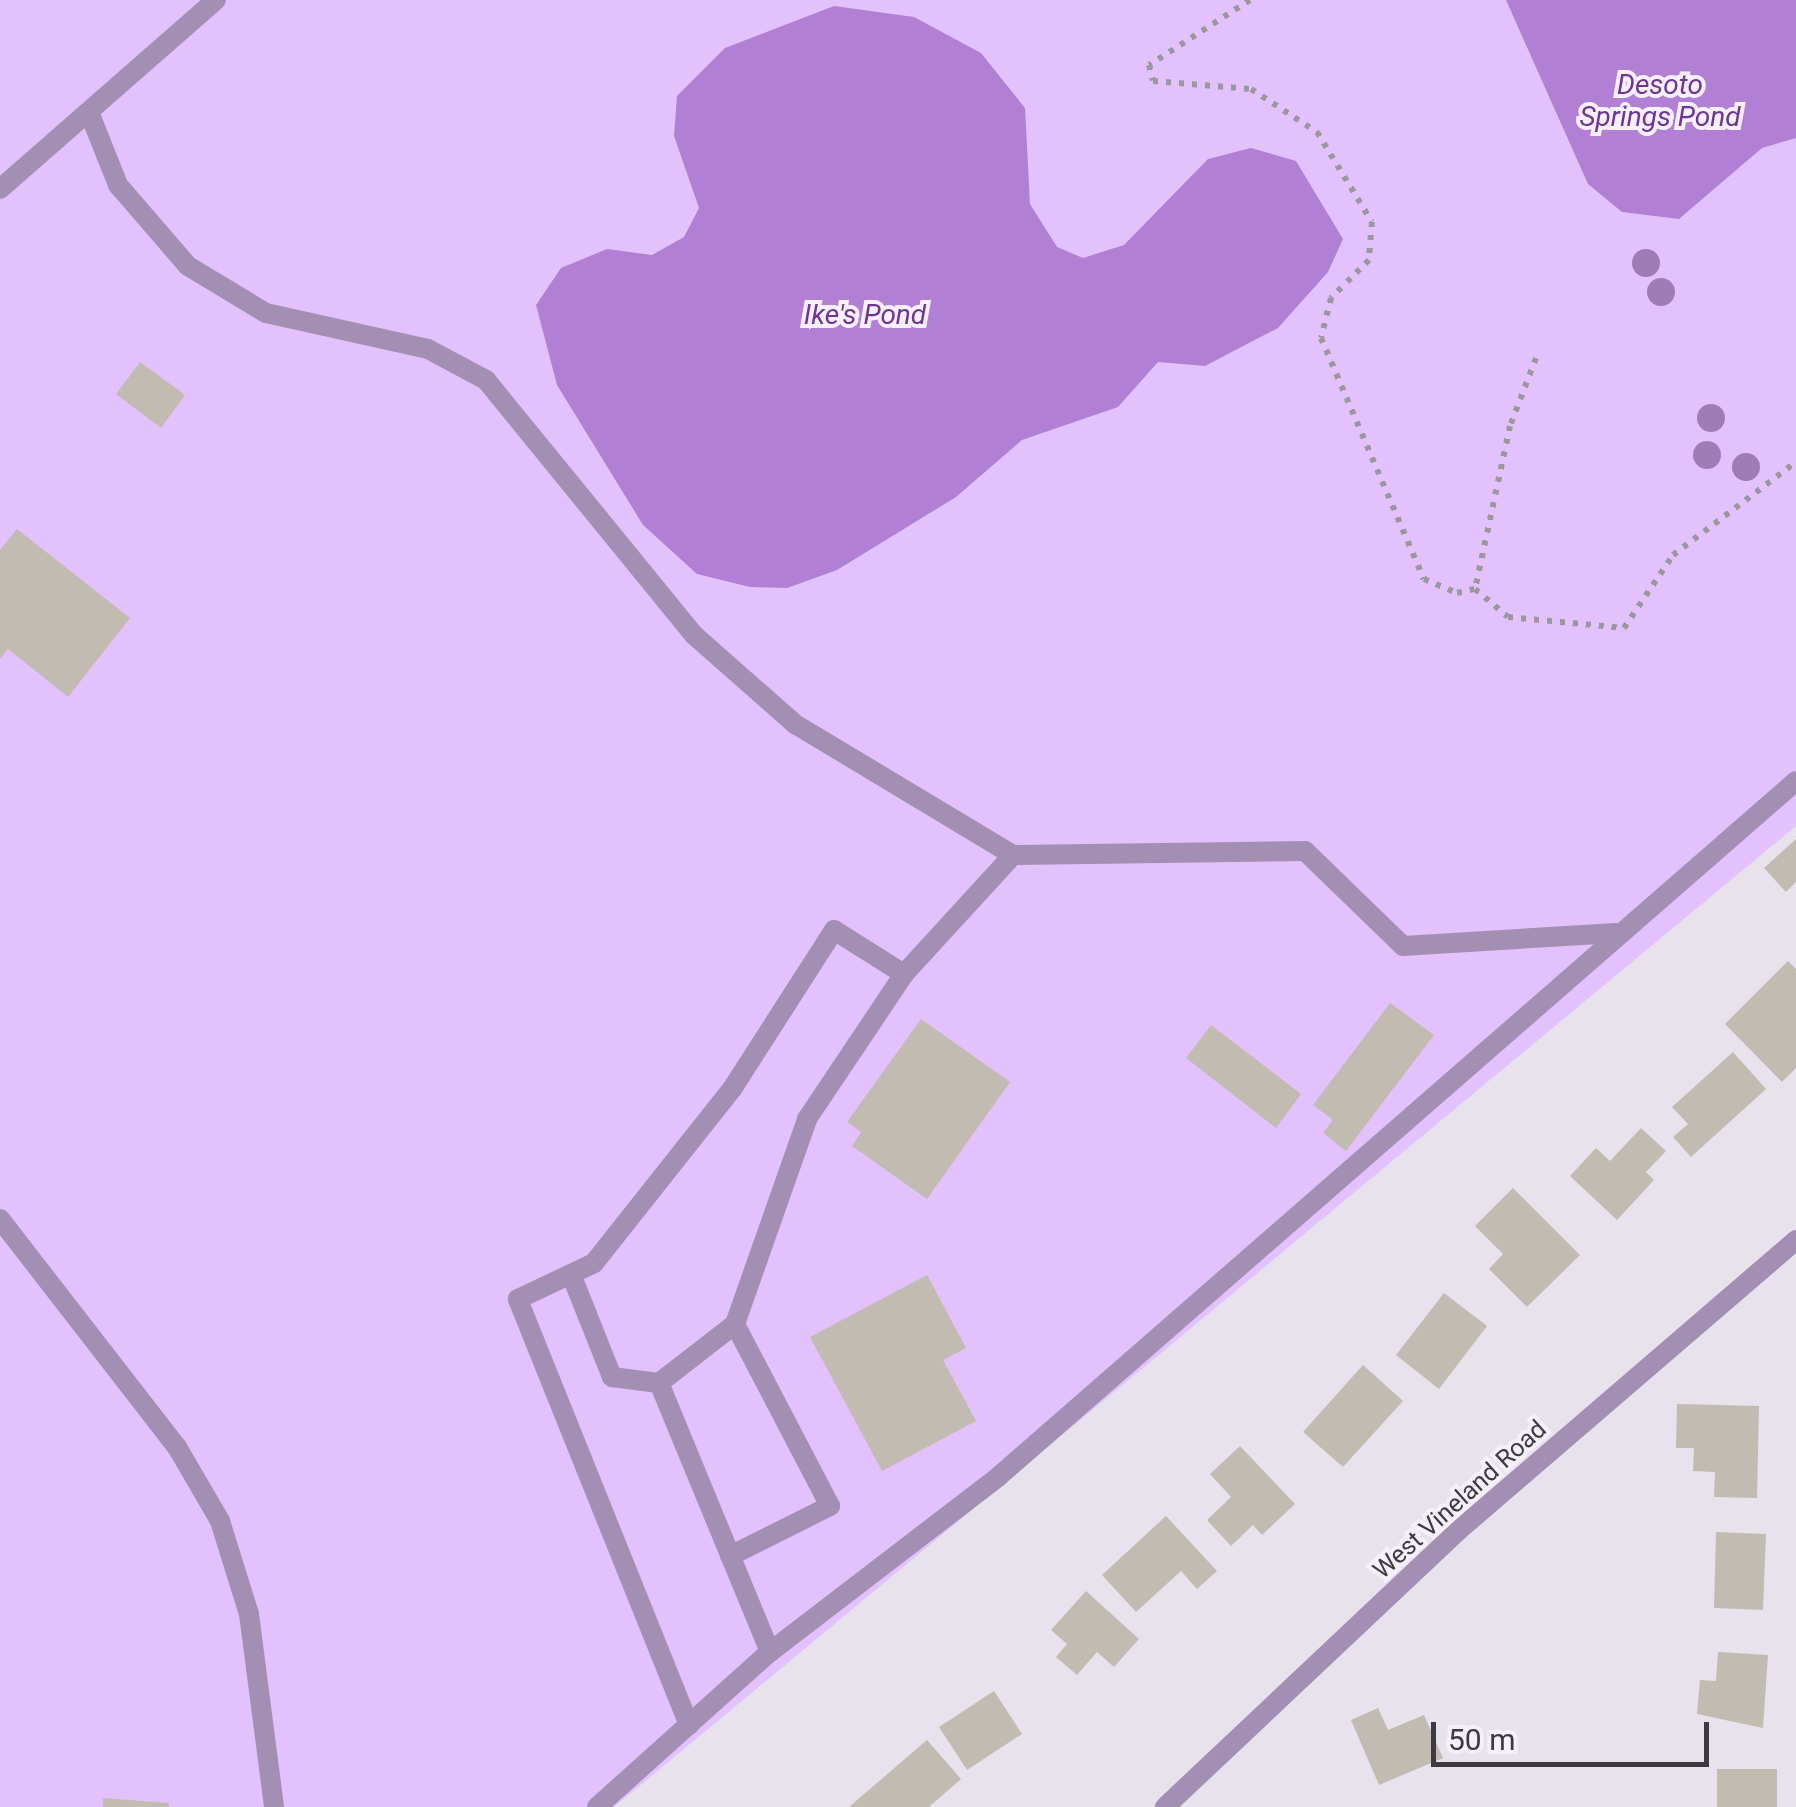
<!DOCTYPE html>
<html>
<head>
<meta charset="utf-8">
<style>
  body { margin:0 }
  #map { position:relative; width:1796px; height:1807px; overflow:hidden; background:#e8e2ed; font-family:Roboto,sans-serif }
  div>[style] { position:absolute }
  .green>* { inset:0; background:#e2c1fc }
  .water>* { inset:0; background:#b180d4 }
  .building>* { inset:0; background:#c1bbb1 }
  .path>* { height:6px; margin-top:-3px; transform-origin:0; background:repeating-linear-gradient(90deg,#9b979f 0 5px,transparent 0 13px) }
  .lane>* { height:20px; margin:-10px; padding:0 10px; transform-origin:10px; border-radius:10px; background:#a38fb4 }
  .street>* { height:20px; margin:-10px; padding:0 10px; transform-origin:10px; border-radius:10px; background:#a38fb4 }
  .trees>* { width:28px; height:28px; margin:-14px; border-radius:50%; background:#a07bb6 }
  span { translate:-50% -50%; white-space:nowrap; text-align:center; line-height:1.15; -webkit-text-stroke:8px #f6f0fa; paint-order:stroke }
  .street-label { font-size:25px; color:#3d3b3f }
  .water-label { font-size:28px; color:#713396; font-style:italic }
  .scale { position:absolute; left:1431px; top:1722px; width:278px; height:45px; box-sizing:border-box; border:5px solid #3d3b3f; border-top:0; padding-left:12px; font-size:30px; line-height:35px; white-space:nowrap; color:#3d3b3f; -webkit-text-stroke:8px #f6f0fa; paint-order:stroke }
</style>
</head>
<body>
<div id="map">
  <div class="green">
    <i style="clip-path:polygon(0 0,1796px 0,1796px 826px,614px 1807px,0 1807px)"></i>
  </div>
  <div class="water">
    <i style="clip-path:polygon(1506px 0,1796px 0,1796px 138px,1762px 148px,1679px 219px,1622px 212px,1588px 184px)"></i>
    <i style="clip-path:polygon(834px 6px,914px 17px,981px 53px,1025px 108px,1030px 204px,1057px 247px,1083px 258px,1124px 245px,1208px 159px,1251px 148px,1296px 161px,1343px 239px,1328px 272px,1278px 328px,1205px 366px,1158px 362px,1118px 407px,1022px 440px,956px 497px,837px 570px,787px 588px,750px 587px,697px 574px,643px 525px,557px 385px,536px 305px,561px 268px,607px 249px,652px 255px,684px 237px,699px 208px,674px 136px,677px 96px,725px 48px)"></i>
  </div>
  <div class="building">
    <i style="clip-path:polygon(140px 362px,185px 395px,161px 428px,116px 394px)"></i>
    <i style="clip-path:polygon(17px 529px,130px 618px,68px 697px,8px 649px,0 659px,0 550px)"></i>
    <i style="clip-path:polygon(1796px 839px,1796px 882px,1786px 892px,1764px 868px)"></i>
    <i style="clip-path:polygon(1788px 961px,1796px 969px,1796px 1068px,1782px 1082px,1725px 1024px)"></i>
    <i style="clip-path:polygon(1390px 1003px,1434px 1035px,1346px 1151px,1323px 1133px,1333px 1120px,1313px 1105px)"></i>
    <i style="clip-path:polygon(921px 1019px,1010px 1082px,927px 1199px,852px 1146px,861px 1132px,847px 1122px)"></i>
    <i style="clip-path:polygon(1211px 1025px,1301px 1094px,1276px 1128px,1186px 1058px)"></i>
    <i style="clip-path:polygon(1733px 1052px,1766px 1089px,1691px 1157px,1673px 1137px,1688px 1124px,1672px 1107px)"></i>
    <i style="clip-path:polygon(1641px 1128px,1666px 1151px,1646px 1172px,1654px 1180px,1617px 1220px,1570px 1176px,1596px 1148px,1610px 1161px)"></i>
    <i style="clip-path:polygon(1513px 1188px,1580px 1255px,1527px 1307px,1489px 1269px,1503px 1254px,1475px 1226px)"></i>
    <i style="clip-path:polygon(927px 1275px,966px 1348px,943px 1360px,976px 1421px,882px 1471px,810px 1337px)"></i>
    <i style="clip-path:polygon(1444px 1293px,1487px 1326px,1439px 1389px,1396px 1355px)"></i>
    <i style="clip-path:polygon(1363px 1365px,1403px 1401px,1343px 1467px,1303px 1432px)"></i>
    <i style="clip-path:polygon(1677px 1404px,1759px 1406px,1757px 1498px,1714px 1497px,1715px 1472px,1693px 1471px,1694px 1448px,1676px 1448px)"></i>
    <i style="clip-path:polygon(1240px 1446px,1295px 1504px,1262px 1535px,1253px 1525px,1231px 1546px,1207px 1520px,1231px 1497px,1210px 1474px)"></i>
    <i style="clip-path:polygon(1166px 1516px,1217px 1571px,1197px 1589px,1181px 1571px,1136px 1612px,1102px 1575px)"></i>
    <i style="clip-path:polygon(1716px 1532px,1766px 1534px,1763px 1610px,1714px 1608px)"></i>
    <i style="clip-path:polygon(1086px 1591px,1139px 1639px,1114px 1667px,1097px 1652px,1077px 1675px,1056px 1657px,1067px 1644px,1051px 1630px)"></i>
    <i style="clip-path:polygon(1718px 1652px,1768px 1655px,1763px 1728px,1697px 1714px,1700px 1680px,1716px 1681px)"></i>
    <i style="clip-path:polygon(994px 1691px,1022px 1734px,967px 1770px,939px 1727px)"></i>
    <i style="clip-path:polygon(1378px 1708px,1388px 1730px,1424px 1715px,1443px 1758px,1379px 1785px,1351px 1720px)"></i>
    <i style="clip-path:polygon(927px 1740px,961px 1779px,929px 1807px,849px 1807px)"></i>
    <i style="clip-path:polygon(1717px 1769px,1777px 1769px,1777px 1807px,1717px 1807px)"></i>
    <i style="clip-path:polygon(103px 1798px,169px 1803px,169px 1807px,103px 1807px)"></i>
  </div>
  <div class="path">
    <i style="left:1250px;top:0;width:120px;rotate:147.2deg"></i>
    <i style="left:1149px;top:65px;width:16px;rotate:76deg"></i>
    <i style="left:1153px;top:81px;width:98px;rotate:4.7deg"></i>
    <i style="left:1251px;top:89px;width:79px;rotate:33.1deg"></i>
    <i style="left:1317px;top:132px;width:105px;rotate:58.6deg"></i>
    <i style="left:1372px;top:222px;width:38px;rotate:95deg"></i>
    <i style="left:1369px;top:260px;width:54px;rotate:135deg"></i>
    <i style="left:1331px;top:298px;width:41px;rotate:104deg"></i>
    <i style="left:1321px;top:338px;width:262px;rotate:66.9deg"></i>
    <i style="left:1424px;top:579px;width:36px;rotate:23deg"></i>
    <i style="left:1457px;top:593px;width:18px;rotate:-13deg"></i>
    <i style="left:1536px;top:358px;width:73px;rotate:110.9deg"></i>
    <i style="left:1510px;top:426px;width:167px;rotate:102.1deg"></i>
    <i style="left:1475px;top:589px;width:43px;rotate:40.3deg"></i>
    <i style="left:1508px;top:617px;width:117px;rotate:5.4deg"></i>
    <i style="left:1624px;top:628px;width:88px;rotate:-56.1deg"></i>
    <i style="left:1673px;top:555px;width:154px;rotate:-37.1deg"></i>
  </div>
  <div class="lane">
    <i style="left:89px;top:112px;width:79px;rotate:68.3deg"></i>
    <i style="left:118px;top:185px;width:107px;rotate:49.2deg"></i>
    <i style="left:188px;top:266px;width:91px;rotate:31.1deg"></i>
    <i style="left:266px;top:313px;width:166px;rotate:12.5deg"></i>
    <i style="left:428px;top:349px;width:66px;rotate:28.1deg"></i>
    <i style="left:486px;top:380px;width:329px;rotate:50.8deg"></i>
    <i style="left:694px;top:635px;width:135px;rotate:41.4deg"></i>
    <i style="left:795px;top:724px;width:254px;rotate:31deg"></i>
    <i style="left:1013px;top:855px;width:292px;rotate:-0.8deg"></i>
    <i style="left:1305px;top:851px;width:136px;rotate:44.1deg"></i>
    <i style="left:1403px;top:946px;width:213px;rotate:-3.5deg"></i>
    <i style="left:0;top:189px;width:287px;rotate:-41.2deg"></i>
    <i style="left:0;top:1219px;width:289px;rotate:52.2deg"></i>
    <i style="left:177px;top:1447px;width:86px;rotate:59.8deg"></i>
    <i style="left:220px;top:1521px;width:97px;rotate:72.7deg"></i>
    <i style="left:249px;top:1614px;width:195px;rotate:82.6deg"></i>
    <i style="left:571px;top:1274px;width:111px;rotate:68.3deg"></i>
    <i style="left:612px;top:1377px;width:47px;rotate:7.3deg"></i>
    <i style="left:730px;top:1556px;width:112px;rotate:-26.6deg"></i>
    <i style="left:830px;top:1506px;width:205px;rotate:-117.6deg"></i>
    <i style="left:770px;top:1652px;width:291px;rotate:-112.4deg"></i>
    <i style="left:659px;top:1383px;width:96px;rotate:-37.8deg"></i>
    <i style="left:735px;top:1324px;width:217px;rotate:-70.6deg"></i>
    <i style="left:807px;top:1119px;width:174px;rotate:-56.2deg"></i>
    <i style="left:904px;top:974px;width:161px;rotate:-47.5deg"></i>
    <i style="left:689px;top:1725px;width:459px;rotate:-111.9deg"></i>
    <i style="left:518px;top:1299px;width:84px;rotate:-25.3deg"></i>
    <i style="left:594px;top:1263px;width:222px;rotate:-51.6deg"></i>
    <i style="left:732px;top:1089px;width:189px;rotate:-57.3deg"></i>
    <i style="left:834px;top:930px;width:83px;rotate:32.2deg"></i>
    <i style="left:597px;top:1807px;width:232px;rotate:-41.9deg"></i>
    <i style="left:770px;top:1652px;width:289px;rotate:-37.5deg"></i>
    <i style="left:999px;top:1476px;width:1057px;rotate:-41.09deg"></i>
  </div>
  <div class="street">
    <i style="left:1165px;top:1807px;width:404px;rotate:-43.3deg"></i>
    <i style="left:1459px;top:1530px;width:445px;rotate:-40.7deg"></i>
  </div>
  <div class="trees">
    <i style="left:1646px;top:263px"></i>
    <i style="left:1661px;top:292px"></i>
    <i style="left:1711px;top:418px"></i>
    <i style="left:1707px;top:455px"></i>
    <i style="left:1746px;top:467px"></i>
  </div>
  <div class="street-label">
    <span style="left:1460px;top:1500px;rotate:-42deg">West Vineland Road</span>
  </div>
  <div class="water-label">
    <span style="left:1660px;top:101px">Desoto<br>Springs Pond</span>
    <span style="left:865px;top:315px">Ike's Pond</span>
  </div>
  <div class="scale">50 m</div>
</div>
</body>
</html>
